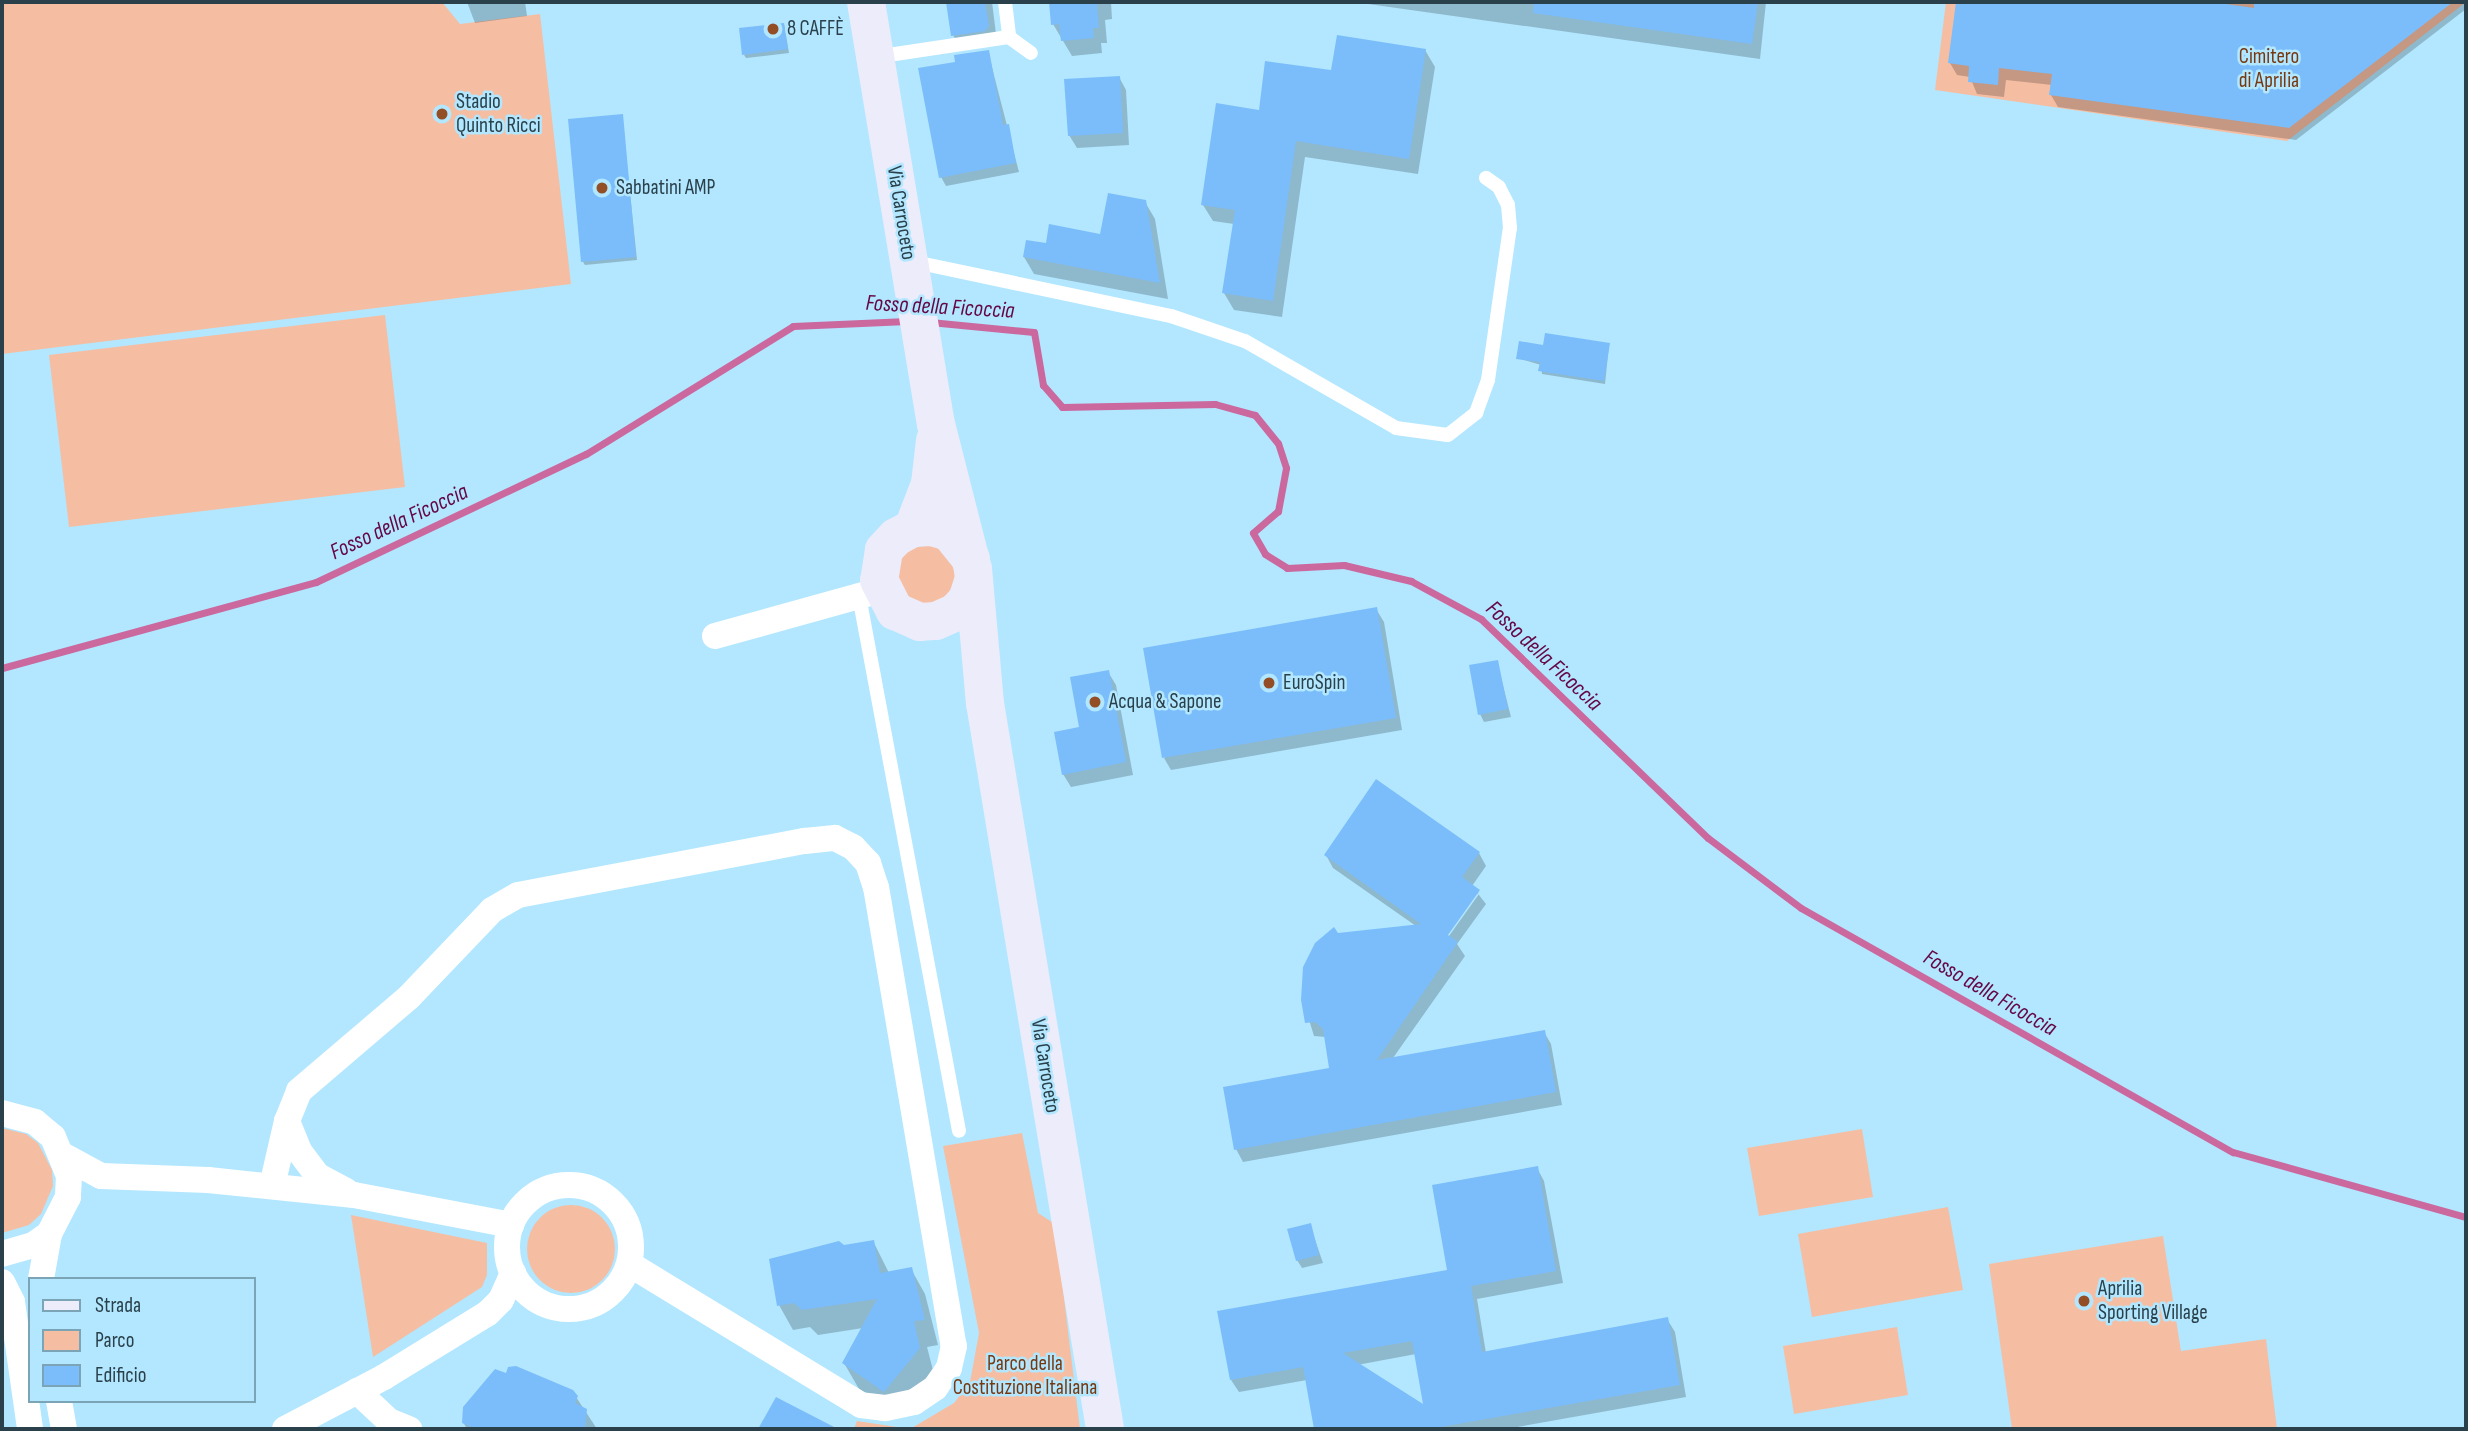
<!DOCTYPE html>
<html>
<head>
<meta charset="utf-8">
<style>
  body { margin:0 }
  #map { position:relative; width:2468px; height:1431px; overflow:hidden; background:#b2e7ff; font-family:"Sofia Sans Condensed",sans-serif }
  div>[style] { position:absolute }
  .green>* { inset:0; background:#f5bea3 }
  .round { border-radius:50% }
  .shadow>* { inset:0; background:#0003 }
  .stream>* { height:7px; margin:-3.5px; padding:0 3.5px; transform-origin:3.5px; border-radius:3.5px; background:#cb689e }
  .building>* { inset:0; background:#7bbdfb }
  .lane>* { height:14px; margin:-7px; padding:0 7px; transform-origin:7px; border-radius:7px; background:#fff }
  .street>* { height:26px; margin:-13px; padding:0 13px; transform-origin:13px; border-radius:13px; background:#fff }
  .street>.ring { margin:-13px; padding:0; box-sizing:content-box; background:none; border:26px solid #fff; border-radius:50% }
  .secondary>* { height:38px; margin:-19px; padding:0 19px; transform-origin:19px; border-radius:19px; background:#edecfa }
  .dots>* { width:19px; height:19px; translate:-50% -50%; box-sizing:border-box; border:4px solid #b2e7ff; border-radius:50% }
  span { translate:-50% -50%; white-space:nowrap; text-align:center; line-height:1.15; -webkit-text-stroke:5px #b2e7ff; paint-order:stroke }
  .poi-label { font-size:21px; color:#2a404a }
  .left { translate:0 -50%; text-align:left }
  .park-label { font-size:21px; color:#773810 }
  .street-label { font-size:21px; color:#2a404a }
  .water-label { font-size:23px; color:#650744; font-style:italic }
  .frame { position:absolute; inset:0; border:4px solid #2a404a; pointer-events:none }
  .legend { position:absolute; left:28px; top:1277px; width:228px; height:126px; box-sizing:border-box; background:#b2e7ff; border:2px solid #7ca4b7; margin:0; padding:9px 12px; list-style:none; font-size:21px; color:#2a404a }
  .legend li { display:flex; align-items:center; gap:14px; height:35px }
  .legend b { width:35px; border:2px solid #7ca4b7 }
</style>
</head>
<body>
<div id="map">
  <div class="green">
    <i style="clip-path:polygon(2px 2px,442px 2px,460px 24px,540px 14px,571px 284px,2px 354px)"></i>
    <i style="clip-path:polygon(1946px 2px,2466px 2px,2287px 141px,1935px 90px)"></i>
    <i style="clip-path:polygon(385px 315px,405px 487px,69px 527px,49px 355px)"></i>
    <i style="clip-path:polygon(935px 544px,959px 574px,943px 603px,911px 605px,894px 567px,906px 549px)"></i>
    <i style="clip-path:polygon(2px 1128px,26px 1134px,38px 1143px,52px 1170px,53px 1186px,41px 1214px,29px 1225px,2px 1233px)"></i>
    <i style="clip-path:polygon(1862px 1129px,1873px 1197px,1759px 1216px,1747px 1148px)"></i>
    <i style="clip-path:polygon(1022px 1133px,1038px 1213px,1055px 1224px,1080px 1429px,854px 1429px,857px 1421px,910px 1429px,954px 1403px,970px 1382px,979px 1333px,943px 1146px)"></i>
    <i class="round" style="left:527px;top:1205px;width:88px;height:88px"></i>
    <i style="clip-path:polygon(1948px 1207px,1963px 1290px,1812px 1317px,1798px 1234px)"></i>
    <i style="clip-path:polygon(351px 1215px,487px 1243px,487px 1275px,482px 1287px,373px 1357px)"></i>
    <i style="clip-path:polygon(2163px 1236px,2181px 1351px,2266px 1339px,2277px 1429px,2012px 1429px,1989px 1264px)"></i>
    <i style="clip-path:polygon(1897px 1327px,1908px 1395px,1794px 1414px,1783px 1346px)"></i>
  </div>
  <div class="shadow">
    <i style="clip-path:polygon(467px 2px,525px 2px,527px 16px,475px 23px)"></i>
    <i style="clip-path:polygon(948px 2px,992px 2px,997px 42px,962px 51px,953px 35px)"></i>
    <i style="clip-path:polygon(1051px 2px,1111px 2px,1112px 19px,1105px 20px,1107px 43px,1101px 43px,1102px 53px,1072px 56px,1053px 24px)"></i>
    <i style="clip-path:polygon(1354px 2px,1766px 2px,1760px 59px)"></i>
    <i style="clip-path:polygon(1958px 2px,2296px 2px,2294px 19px,2316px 2px,2463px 2px,2466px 9px,2296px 140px,2058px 107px,2051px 95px,2052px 85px,2006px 80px,2004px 97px,1977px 94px,1970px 77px,1957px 75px,1950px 63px)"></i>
    <i style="clip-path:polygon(784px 24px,789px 53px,746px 58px,744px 55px)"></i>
    <i style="clip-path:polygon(1425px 50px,1435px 67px,1418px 174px,1305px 157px,1282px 317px,1234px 310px,1224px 293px,1234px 224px,1213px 221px,1203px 205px,1261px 112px)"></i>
    <i style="clip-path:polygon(988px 52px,1019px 172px,946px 186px,941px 177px,957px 63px)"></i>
    <i style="clip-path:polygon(1119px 77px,1126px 90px,1129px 145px,1077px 148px,1069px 135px)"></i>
    <i style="clip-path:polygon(622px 116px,637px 260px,585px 265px,583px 262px)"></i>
    <i style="clip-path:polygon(1145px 202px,1155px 219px,1168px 299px,1034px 274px,1024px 257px,1047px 245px,1101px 236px)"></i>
    <i style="clip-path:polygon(1609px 345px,1605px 384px,1542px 374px,1541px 365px,1517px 358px)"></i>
    <i style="clip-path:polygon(1376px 609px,1384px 622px,1402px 730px,1171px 770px,1164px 758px)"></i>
    <i style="clip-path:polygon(1497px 662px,1511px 717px,1484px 722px,1480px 714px)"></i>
    <i style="clip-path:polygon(1108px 672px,1116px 685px,1133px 775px,1071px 787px,1063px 774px)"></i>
    <i style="clip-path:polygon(evenodd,1479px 853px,1486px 866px,1472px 886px,1486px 904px,1457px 944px,1465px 956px,1393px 1058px,1544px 1032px,1551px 1044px,1562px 1105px,1243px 1162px,1236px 1149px,1331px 1070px,1326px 1037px,1314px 1036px,1303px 1000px,1337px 935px,1416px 926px,1333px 868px,1326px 855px,1479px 853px,1475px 894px,1479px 894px,1444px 943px,1442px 941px,1475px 894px)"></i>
    <i style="clip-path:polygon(evenodd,1537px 1168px,1544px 1181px,1563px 1283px,1477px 1299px,1486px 1353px,1667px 1319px,1675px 1332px,1686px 1397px,1506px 1429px,1316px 1429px,1307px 1380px,1239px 1392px,1231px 1380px,1449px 1271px,1537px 1168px,1416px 1354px,1425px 1408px,1357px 1365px,1416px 1354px)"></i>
    <i style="clip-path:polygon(1310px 1225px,1323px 1263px,1302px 1268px,1297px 1260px)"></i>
    <i style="clip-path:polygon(873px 1241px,889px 1273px,911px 1269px,925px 1294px,938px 1345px,927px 1347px,934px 1374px,899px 1416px,859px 1389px,844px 1363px,863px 1328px,818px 1335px,810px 1327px,793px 1330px,779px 1305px,843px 1247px)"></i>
    <i style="clip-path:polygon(507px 1375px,576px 1397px,597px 1429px,467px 1429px,463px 1422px)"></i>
  </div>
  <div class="stream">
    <i style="left:930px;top:322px;width:104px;rotate:5.5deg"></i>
    <i style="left:1034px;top:332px;width:54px;rotate:80.4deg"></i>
    <i style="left:1043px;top:385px;width:29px;rotate:49deg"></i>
    <i style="left:1062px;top:407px;width:153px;rotate:-1.1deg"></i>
    <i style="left:1215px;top:404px;width:41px;rotate:15.4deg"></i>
    <i style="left:1255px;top:415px;width:36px;rotate:51deg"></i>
    <i style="left:1278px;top:443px;width:26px;rotate:72deg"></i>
    <i style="left:1286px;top:468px;width:44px;rotate:100.5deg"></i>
    <i style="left:1278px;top:511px;width:33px;rotate:139deg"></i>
    <i style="left:1253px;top:533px;width:24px;rotate:60deg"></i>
    <i style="left:1265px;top:554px;width:26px;rotate:32deg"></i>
    <i style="left:1287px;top:568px;width:57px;rotate:-3deg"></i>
    <i style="left:1344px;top:565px;width:69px;rotate:13.4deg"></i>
    <i style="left:1411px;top:581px;width:80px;rotate:28.5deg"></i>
    <i style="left:1481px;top:619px;width:315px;rotate:44deg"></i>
    <i style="left:1708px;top:838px;width:116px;rotate:37deg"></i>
    <i style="left:1801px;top:908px;width:496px;rotate:29.5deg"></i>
    <i style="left:2233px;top:1152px;width:242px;rotate:15.6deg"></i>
    <i style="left:2px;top:668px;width:326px;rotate:-15.3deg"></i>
    <i style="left:316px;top:582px;width:299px;rotate:-25.4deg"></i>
    <i style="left:586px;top:454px;width:243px;rotate:-31.7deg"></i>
    <i style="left:793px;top:326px;width:114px;rotate:-2.5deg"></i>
  </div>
  <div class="building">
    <i style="clip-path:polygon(946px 2px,985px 2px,989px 26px,985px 31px,951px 36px)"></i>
    <i style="clip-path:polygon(1049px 2px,1097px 2px,1099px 28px,1093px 28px,1094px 38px,1061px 41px,1059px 24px,1051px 25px)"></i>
    <i style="clip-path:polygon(1534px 2px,1758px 2px,1752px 44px,1533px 13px)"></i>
    <i style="clip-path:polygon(1956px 2px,2212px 2px,2254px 8px,2254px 2px,2453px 2px,2289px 128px,2049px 95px,2052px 74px,1999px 68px,1998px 85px,1968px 82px,1969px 66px,1948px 63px)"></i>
    <i style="clip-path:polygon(784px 23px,788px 49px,742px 55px,739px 28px)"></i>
    <i style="clip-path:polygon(1337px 35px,1426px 49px,1409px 159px,1296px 141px,1273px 301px,1222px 293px,1235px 210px,1201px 205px,1216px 103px,1259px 110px,1265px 61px,1331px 70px)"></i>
    <i style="clip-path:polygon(989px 50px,1003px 125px,1009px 124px,1016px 163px,939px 178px,918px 68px,955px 62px,954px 55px)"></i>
    <i style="clip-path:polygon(1120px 76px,1123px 133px,1068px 136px,1064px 79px)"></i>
    <i style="clip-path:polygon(623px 114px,636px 257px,581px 262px,568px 119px)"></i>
    <i style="clip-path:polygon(1108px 193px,1146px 200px,1160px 283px,1023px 257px,1026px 240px,1046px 243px,1049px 224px,1100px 234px)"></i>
    <i style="clip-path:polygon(1545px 333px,1610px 343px,1604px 381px,1538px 371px,1540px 362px,1516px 359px,1519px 341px,1543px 345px)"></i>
    <i style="clip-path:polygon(1377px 607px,1396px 718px,1162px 758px,1143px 648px)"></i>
    <i style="clip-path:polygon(1498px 660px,1508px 709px,1478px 715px,1469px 665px)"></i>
    <i style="clip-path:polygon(1109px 670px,1126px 762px,1062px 775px,1054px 732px,1079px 727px,1070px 677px)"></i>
    <i style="clip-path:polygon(1376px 779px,1480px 852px,1462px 877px,1480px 890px,1448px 935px,1458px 942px,1377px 1060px,1545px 1030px,1556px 1092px,1234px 1150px,1223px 1087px,1329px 1068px,1323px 1029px,1315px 1022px,1305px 1023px,1301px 1000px,1303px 967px,1315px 943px,1334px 927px,1338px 933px,1421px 924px,1324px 855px)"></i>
    <i style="clip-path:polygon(evenodd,1538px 1166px,1556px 1271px,1471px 1286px,1482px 1352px,1668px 1317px,1680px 1385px,1429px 1429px,1314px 1429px,1303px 1367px,1230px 1380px,1217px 1311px,1447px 1270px,1432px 1185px,1538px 1166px,1412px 1341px,1423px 1404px,1343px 1353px,1412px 1341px)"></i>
    <i style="clip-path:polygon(1311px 1223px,1319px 1255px,1296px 1261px,1287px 1229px)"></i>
    <i style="clip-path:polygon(874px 1240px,880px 1273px,912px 1267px,925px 1320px,914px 1321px,920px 1348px,884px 1392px,842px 1363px,877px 1299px,802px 1310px,794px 1303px,777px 1306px,769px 1259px,839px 1241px,844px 1245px)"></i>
    <i style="clip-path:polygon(516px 1366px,573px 1390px,578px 1396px,575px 1403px,587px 1409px,585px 1429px,476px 1429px,462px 1423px,463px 1407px,495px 1369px,506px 1373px,508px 1367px)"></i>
    <i style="clip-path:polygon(776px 1397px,838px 1429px,758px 1429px)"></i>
  </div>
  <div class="lane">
    <i style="left:1005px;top:2px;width:35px;rotate:83deg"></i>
    <i style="left:1009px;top:37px;width:27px;rotate:36deg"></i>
    <i style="left:875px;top:57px;width:135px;rotate:-8.5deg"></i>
    <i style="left:910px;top:261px;width:267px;rotate:11.9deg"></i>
    <i style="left:1171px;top:316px;width:78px;rotate:18.7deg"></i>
    <i style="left:1245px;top:341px;width:174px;rotate:29.9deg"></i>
    <i style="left:1396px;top:428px;width:52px;rotate:7.7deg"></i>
    <i style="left:1448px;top:435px;width:36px;rotate:-38deg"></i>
    <i style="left:1476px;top:413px;width:35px;rotate:-70deg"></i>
    <i style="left:1488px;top:380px;width:154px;rotate:-81.8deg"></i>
    <i style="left:1510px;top:228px;width:23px;rotate:-95deg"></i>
    <i style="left:1508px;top:205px;width:20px;rotate:-117deg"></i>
    <i style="left:1499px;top:187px;width:16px;rotate:-145deg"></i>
    <i style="left:859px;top:596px;width:544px;rotate:79.41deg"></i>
  </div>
  <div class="street">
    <i style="left:715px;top:636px;width:172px;rotate:-15.5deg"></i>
    <i style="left:2px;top:1113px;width:34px;rotate:15deg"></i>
    <i style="left:35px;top:1122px;width:23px;rotate:40deg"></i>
    <i style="left:53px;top:1137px;width:42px;rotate:67.7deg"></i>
    <i style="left:69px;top:1176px;width:21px;rotate:93deg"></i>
    <i style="left:68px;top:1197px;width:42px;rotate:117.2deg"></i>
    <i style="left:49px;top:1234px;width:19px;rotate:145deg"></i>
    <i style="left:33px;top:1245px;width:32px;rotate:164deg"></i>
    <i style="left:287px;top:1121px;width:32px;rotate:68deg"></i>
    <i style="left:299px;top:1151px;width:31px;rotate:53deg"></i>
    <i style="left:318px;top:1176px;width:32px;rotate:28deg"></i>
    <i style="left:64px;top:1156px;width:42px;rotate:28.4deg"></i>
    <i style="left:101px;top:1176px;width:107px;rotate:2.1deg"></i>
    <i style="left:208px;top:1180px;width:147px;rotate:5.9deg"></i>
    <i style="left:354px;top:1195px;width:160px;rotate:10.8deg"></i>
    <i class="ring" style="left:507px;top:1185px;width:98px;height:98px"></i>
    <i style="left:272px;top:1186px;width:67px;rotate:-77deg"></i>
    <i style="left:287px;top:1121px;width:32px;rotate:-68deg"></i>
    <i style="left:299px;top:1091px;width:145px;rotate:-40.5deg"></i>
    <i style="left:409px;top:997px;width:120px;rotate:-46.3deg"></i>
    <i style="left:492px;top:910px;width:30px;rotate:-30deg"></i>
    <i style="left:518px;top:895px;width:292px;rotate:-10.7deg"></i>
    <i style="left:805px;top:841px;width:30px;rotate:-6deg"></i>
    <i style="left:835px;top:838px;width:20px;rotate:27deg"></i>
    <i style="left:853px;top:847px;width:22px;rotate:47deg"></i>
    <i style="left:868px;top:863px;width:25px;rotate:72deg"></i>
    <i style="left:876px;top:887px;width:466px;rotate:80.4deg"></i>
    <i style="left:954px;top:1346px;width:23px;rotate:103deg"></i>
    <i style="left:949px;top:1368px;width:24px;rotate:125deg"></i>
    <i style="left:935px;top:1388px;width:25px;rotate:146deg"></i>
    <i style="left:914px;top:1402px;width:30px;rotate:168deg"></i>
    <i style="left:885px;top:1408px;width:24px;rotate:-173deg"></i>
    <i style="left:861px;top:1405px;width:271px;rotate:-148.7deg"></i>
    <i style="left:41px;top:1279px;width:46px;rotate:-79.9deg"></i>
    <i style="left:2px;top:1282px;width:22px;rotate:63deg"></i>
    <i style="left:12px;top:1302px;width:128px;rotate:81.9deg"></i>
    <i style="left:357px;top:1391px;width:44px;rotate:43.2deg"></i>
    <i style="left:389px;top:1421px;width:22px;rotate:22deg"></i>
    <i style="left:59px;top:1401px;width:28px;rotate:80deg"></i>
    <i style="left:285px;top:1429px;width:112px;rotate:-27.7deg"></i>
    <i style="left:384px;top:1377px;width:122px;rotate:-31.6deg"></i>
    <i style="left:488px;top:1313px;width:18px;rotate:-45deg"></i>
    <i style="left:501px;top:1300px;width:30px;rotate:-66deg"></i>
  </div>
  <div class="secondary">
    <i style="left:866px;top:2px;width:428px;rotate:80.6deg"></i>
    <i style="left:936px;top:424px;width:150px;rotate:75.7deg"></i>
    <i style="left:973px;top:569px;width:135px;rotate:84.9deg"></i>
    <i style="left:985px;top:703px;width:736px;rotate:80.61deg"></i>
    <i style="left:913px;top:528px;width:47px;rotate:-68.9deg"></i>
    <i style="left:930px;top:484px;width:44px;rotate:-83.5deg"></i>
    <i style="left:971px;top:559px;width:35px;rotate:-129deg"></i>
    <i style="left:949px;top:532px;width:19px;rotate:-164deg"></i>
    <i style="left:931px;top:527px;width:18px;rotate:177deg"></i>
    <i style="left:913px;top:528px;width:19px;rotate:152deg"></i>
    <i style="left:896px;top:537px;width:18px;rotate:133deg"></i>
    <i style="left:884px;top:550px;width:30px;rotate:99deg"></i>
    <i style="left:879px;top:580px;width:35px;rotate:63deg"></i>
    <i style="left:895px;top:611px;width:27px;rotate:24deg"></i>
    <i style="left:920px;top:622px;width:16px;rotate:-4deg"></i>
    <i style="left:936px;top:621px;width:22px;rotate:-24deg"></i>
    <i style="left:956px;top:612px;width:16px;rotate:-47deg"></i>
    <i style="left:967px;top:600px;width:22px;rotate:-72deg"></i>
  </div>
  <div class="dots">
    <i style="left:773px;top:29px;background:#944e26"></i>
    <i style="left:442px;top:114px;background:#944e26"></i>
    <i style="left:602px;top:188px;background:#944e26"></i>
    <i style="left:1269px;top:683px;background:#944e26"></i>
    <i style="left:1095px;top:702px;background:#944e26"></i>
    <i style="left:2084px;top:1301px;background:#944e26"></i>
  </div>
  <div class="poi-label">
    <span class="left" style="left:787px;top:29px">8 CAFFÈ</span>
    <span class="left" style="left:456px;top:114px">Stadio<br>Quinto Ricci</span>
    <span class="left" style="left:616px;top:188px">Sabbatini AMP</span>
    <span class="left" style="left:1283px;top:683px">EuroSpin</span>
    <span class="left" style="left:1109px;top:702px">Acqua &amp; Sapone</span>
    <span class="left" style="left:2098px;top:1301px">Aprilia<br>Sporting Village</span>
  </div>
  <div class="park-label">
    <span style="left:2269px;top:69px">Cimitero<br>di Aprilia</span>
    <span style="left:1025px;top:1376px">Parco della<br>Costituzione Italiana</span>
  </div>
  <div class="street-label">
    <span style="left:901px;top:213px;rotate:81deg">Via Carroceto</span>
    <span style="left:1045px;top:1066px;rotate:81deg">Via Carroceto</span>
  </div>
  <div class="water-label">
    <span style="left:940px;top:307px;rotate:3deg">Fosso della Ficoccia</span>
    <span style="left:399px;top:522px;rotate:-25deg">Fosso della Ficoccia</span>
    <span style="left:1544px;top:656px;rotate:43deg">Fosso della Ficoccia</span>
    <span style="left:1990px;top:993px;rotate:30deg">Fosso della Ficoccia</span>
  </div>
  <div class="frame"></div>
  <ul class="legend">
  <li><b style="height:9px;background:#edecfa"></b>Strada</li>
  <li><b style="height:19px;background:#f5bea3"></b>Parco</li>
  <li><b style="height:19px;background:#7bbdfb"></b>Edificio</li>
  </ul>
</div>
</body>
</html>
